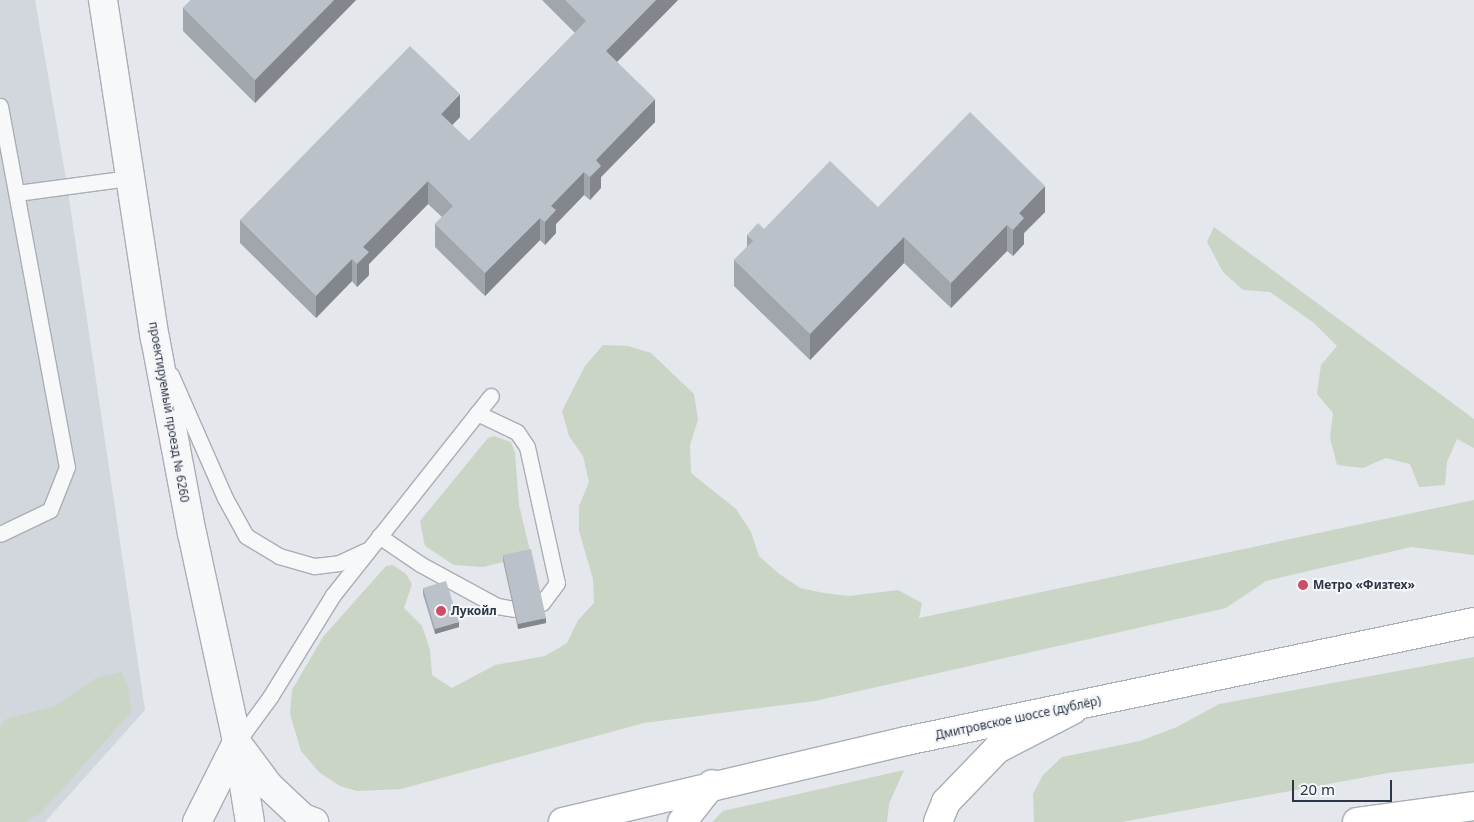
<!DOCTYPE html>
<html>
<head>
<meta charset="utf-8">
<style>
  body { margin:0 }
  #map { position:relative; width:1474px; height:822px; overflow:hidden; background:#e4e7ec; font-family:"Noto Sans",sans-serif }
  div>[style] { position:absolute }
  .built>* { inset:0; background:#d2d7dd }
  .green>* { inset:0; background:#cad5c5 }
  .roads { filter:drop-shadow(1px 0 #a9aeb6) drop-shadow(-1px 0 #a9aeb6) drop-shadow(0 1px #a9aeb6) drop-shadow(0 -1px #a9aeb6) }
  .service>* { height:15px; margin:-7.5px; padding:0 7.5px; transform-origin:7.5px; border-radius:7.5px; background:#f7f8fa }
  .tertiary>* { height:28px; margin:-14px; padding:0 14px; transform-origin:14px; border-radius:14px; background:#f7f8fa }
  .secondary>* { height:28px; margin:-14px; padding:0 14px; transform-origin:14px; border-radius:14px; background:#fff }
  .trunk>* { height:28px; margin:-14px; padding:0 14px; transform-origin:14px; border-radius:14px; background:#fff }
  .wall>* { inset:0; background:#a1a6ad }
  .shaded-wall>* { inset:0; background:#83878d }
  .building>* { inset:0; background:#bbc1c9 }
  .dots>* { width:14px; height:14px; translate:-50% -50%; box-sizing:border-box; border:2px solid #f4f6f9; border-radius:50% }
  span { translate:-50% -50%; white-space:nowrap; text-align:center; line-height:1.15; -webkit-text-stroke:4px #f4f6f9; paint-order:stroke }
  .street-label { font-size:12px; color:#2c3644 }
  .poi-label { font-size:12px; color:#2c3644; font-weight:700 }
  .left { translate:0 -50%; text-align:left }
  .scale { position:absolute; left:1292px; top:780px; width:100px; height:22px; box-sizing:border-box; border:2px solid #2c3644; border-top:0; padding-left:6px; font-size:15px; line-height:18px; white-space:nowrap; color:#2c3644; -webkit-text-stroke:4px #f4f6f9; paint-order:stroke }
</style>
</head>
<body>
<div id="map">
  <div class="built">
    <i style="clip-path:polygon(0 0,35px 0,67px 185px,145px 710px,45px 822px,0 822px)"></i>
  </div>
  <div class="green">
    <i style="clip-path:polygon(1214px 227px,1474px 419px,1474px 448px,1457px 439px,1447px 462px,1445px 485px,1419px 487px,1410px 464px,1386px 458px,1363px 468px,1337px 465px,1330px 438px,1333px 413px,1317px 394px,1321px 365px,1337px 346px,1314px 323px,1270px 292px,1243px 290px,1223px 272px,1207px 242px)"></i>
    <i style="clip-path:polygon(603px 345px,628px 346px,651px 353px,694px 394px,698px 420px,690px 445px,691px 473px,736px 509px,751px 532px,759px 556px,778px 573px,800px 588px,824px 593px,849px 596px,898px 590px,922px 603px,919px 618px,1474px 500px,1474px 555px,1411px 547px,1266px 581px,1226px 608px,815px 701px,644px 723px,401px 789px,357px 791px,340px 786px,319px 772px,301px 751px,290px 714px,292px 690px,323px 637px,386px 566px,393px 565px,406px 574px,412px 584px,404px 608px,422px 626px,430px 650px,432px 675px,452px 688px,495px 665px,545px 656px,567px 643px,578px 620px,594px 603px,593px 579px,579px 531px,579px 506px,589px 482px,583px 456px,569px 436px,562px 411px,585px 366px)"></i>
    <i style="clip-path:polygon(494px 436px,511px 442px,515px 453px,519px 505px,531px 555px,483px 567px,454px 565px,425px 546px,420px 521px,488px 438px)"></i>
    <i style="clip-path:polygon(1474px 657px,1474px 763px,1388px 773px,1122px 822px,1034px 822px,1033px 794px,1043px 775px,1062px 757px,1140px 741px,1177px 727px,1219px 704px)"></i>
    <i style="clip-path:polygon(121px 672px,127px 683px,132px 711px,40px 814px,24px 822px,0 822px,0 728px,6px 719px,55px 706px,96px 678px)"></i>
    <i style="clip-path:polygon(904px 770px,889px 804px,887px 822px,712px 822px,723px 811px)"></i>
  </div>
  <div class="roads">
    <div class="service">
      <i style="left:0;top:106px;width:367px;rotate:79.5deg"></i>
      <i style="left:67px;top:467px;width:46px;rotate:111.6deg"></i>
      <i style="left:50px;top:510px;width:55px;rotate:154.4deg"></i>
      <i style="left:17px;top:193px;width:114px;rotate:-7.6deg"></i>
      <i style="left:171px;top:375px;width:134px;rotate:66.3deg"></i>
      <i style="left:225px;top:498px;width:43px;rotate:61.1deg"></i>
      <i style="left:246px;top:536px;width:39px;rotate:31deg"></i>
      <i style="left:279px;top:556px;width:37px;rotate:16deg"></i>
      <i style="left:315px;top:566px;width:24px;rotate:-7deg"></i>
      <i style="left:339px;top:563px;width:29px;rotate:-25deg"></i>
      <i style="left:477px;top:413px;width:44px;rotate:25.4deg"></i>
      <i style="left:517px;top:432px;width:18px;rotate:56deg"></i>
      <i style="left:527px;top:447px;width:139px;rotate:77.6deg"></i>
      <i style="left:557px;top:583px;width:25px;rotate:127deg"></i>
      <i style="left:379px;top:536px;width:50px;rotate:34.3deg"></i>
      <i style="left:420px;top:564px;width:88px;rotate:28.6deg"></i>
      <i style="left:497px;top:606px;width:17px;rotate:10deg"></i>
      <i style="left:237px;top:742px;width:56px;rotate:-53.7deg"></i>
      <i style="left:270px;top:697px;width:120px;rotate:-58.3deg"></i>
      <i style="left:333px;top:595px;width:254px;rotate:-51.6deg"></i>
    </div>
    <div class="tertiary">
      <i style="left:103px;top:0;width:342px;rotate:81.3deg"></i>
      <i style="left:155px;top:338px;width:198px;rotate:79.3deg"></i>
      <i style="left:192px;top:533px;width:214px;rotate:77.8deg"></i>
      <i style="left:237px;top:742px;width:81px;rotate:80.8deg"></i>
      <i style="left:240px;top:747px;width:49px;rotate:53.4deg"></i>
      <i style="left:269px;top:786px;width:47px;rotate:43.3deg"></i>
      <i style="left:303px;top:818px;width:12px;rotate:20deg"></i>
      <i style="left:197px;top:822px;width:89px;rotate:-63.4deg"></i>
    </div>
    <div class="secondary">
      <i style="left:682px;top:822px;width:48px;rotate:-51.7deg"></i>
      <i style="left:938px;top:822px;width:22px;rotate:-68deg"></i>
      <i style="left:946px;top:802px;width:74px;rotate:-46.1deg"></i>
      <i style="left:997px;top:749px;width:85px;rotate:-27.2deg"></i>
    </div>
    <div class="trunk">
      <i style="left:563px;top:822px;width:352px;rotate:-13.3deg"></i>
      <i style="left:906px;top:741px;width:580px;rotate:-11.83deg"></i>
      <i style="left:1357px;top:822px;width:118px;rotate:-7.8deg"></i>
    </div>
  </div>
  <div class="wall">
    <i style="clip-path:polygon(191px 0,356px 0,255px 103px,183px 31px,183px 8px)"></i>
    <i style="clip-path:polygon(542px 0,678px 0,617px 62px,655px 122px,601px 177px,601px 188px,590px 200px,584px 195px,556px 224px,556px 233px,545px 245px,540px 240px,485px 296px,435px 247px,435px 224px,442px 217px,428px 204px,369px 264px,369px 275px,357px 287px,352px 281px,316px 318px,240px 243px,240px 220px,460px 117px,452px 125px,469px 141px,575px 33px)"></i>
    <i style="clip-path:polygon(1045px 212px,1024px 233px,1024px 244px,1013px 256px,1007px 251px,951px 308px,904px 263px,810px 360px,734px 286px,734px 260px,747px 247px,747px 235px,764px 229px)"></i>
    <i style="clip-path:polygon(503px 555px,546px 623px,518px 629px,503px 561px)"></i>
    <i style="clip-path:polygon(423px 588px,459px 627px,435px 634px,423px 594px)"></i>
  </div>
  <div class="shaded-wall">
    <i style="clip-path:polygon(334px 0,356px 0,255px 103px,255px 80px)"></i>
    <i style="clip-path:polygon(656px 0,678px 0,606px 73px,606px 51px)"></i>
    <i style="clip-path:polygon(460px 94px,460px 117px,441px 137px,441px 114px)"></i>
    <i style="clip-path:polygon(655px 99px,655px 122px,601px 177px,601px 188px,590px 200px,590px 177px,596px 160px)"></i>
    <i style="clip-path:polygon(584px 172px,584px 195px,556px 224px,556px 233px,545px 245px,545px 222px,551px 206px)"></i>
    <i style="clip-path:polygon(428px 181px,428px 204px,369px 264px,369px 275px,357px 287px,357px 264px,363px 247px)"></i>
    <i style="clip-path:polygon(1045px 186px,1045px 212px,1024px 233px,1024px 244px,1013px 256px,1013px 230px,1019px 213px)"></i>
    <i style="clip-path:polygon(540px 218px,540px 240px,485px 296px,485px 273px)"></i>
    <i style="clip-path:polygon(1007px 225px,1007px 251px,951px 308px,951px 283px)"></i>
    <i style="clip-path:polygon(904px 237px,904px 263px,810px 360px,810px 334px)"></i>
    <i style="clip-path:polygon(352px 259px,352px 281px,316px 318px,316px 296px)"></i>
    <i style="clip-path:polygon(546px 618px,546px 623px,518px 629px,518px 624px)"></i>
    <i style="clip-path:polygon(459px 622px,459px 627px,435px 634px,435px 629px)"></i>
  </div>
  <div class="building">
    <i style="clip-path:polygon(191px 0,334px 0,255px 80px,183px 8px)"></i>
    <i style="clip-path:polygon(565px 0,656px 0,606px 51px,655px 99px,596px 160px,601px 166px,590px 177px,584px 172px,551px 206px,556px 210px,545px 222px,540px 218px,485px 273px,435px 224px,453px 206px,428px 181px,363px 247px,369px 252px,357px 264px,352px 259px,316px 296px,240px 220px,410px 46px,460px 94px,441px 114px,469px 141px,586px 21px)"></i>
    <i style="clip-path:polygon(970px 112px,1045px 186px,1019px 213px,1024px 218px,1013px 230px,1007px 225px,951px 283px,904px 237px,810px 334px,734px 260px,753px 241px,747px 235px,758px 223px,764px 229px,830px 161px,878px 207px)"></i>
    <i style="clip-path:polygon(531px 549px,546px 618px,518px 624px,503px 555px)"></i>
    <i style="clip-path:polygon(446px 581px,459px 622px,435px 629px,423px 588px)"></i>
  </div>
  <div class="dots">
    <i style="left:1303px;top:585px;background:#cd4d67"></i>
    <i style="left:441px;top:611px;background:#cd4d67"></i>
  </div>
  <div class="street-label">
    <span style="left:169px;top:412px;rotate:80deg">проектируемый проезд № 6260</span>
    <span style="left:1018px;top:718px;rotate:-12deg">Дмитровское шоссе (дублёр)</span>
  </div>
  <div class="poi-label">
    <span class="left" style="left:1313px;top:585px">Метро «Физтех»</span>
    <span class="left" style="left:451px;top:611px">Лукойл</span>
  </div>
  <div class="scale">20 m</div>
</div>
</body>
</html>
